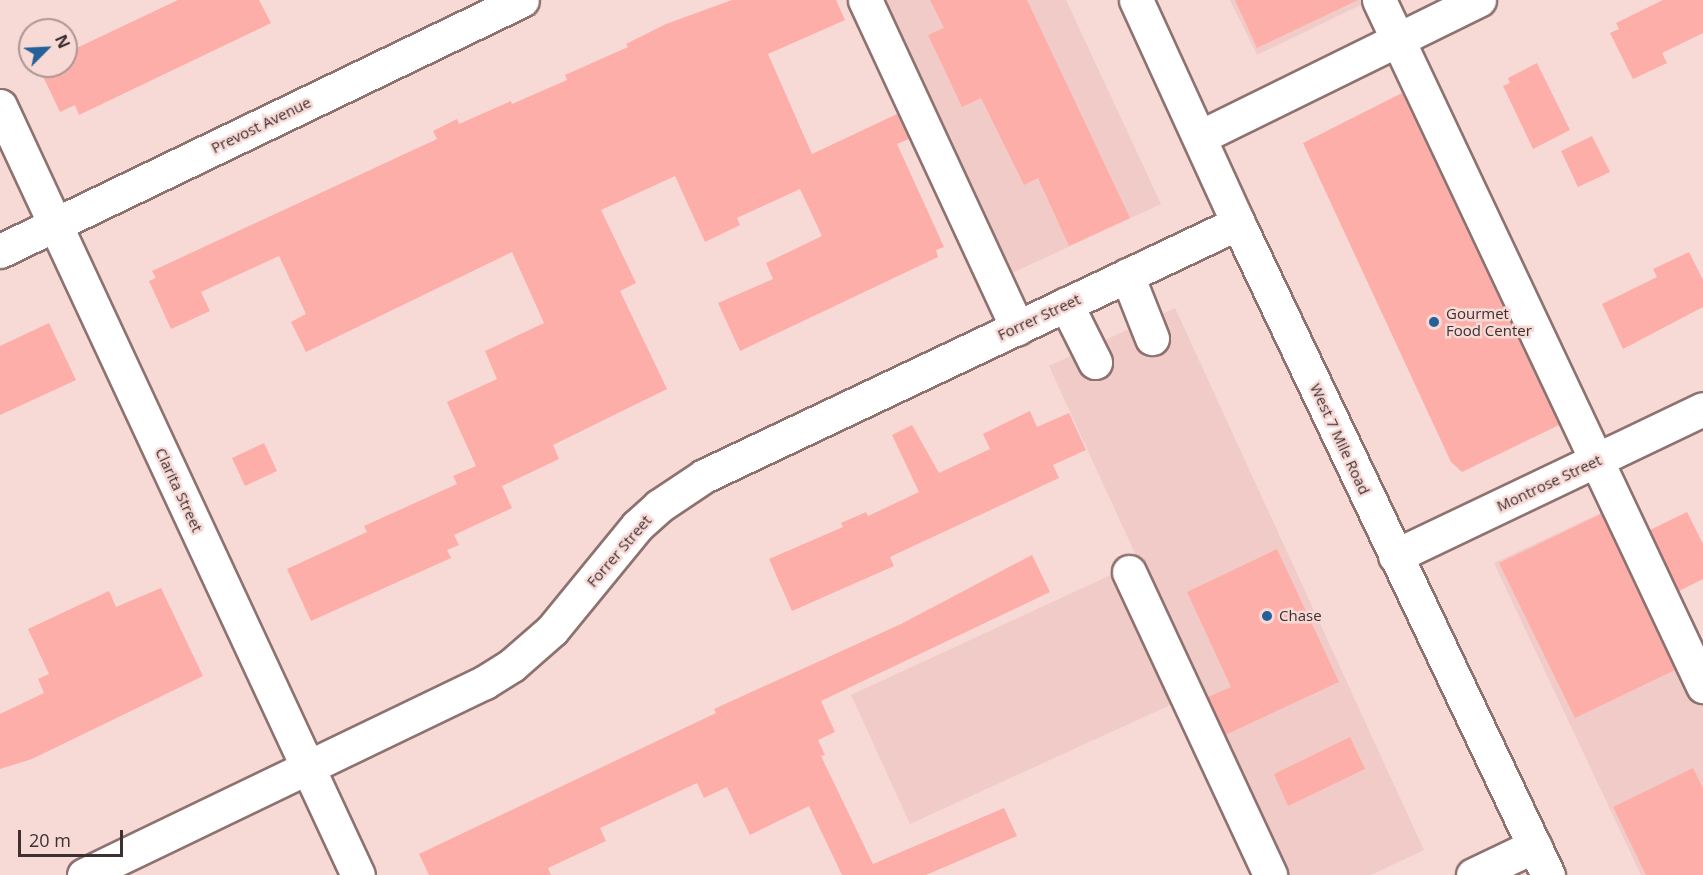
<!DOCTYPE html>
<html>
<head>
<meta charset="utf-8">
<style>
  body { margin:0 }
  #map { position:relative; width:1703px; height:875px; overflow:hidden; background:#f7d9d6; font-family:"Open Sans",sans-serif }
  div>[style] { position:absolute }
  .built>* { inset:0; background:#f1cbc8 }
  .building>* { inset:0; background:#feaea8 }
  .roads { filter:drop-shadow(2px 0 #8d7270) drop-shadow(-2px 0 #8d7270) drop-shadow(0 2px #8d7270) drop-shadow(0 -2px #8d7270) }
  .minor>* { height:33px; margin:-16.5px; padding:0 16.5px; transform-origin:16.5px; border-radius:16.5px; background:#fff }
  .major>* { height:33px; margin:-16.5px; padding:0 16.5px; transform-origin:16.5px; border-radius:16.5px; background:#fff }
  .dots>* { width:16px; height:16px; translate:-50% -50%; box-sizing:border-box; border:3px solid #f7d9d6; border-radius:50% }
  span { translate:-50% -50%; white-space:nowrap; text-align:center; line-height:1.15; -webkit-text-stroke:5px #f7d9d6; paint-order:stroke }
  .street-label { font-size:15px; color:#3c3130 }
  .poi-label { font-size:15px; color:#3c3130 }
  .left { translate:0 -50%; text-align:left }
  .north { position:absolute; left:18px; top:18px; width:60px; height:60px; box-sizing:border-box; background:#f7d9d6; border:2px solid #ac9694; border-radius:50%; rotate:66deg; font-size:16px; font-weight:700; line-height:24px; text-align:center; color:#3c3130 }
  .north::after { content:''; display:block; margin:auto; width:21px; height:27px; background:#256198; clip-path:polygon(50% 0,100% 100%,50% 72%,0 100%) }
  .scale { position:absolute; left:18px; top:830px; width:105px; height:27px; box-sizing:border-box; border:3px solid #3c3130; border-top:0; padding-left:8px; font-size:18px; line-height:21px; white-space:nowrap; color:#3c3130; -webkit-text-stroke:4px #f7d9d6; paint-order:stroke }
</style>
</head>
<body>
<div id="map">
  <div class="built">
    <i style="clip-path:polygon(880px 0,1066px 0,1161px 204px,1008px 275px)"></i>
    <i style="clip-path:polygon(1230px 0,1371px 0,1257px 55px)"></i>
    <i style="clip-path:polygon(1175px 308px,1424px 850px,1371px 875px,1275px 875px,1192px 695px,910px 824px,851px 695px,1139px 562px,1049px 366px)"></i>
    <i style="clip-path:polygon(1611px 508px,1703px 703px,1703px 875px,1641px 875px,1494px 563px)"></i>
  </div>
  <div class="building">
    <i style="clip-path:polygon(178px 0,259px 0,271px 23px,79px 115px,75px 105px,60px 112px,38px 66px,66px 66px,66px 53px)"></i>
    <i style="clip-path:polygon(732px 0,836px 0,845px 20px,768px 54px,812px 154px,897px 114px,909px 139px,897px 144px,944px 247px,936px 250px,938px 257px,740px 351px,718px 303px,773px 279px,766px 263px,822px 236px,800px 189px,737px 218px,740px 225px,705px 242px,675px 176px,601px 210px,636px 283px,620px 291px,667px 389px,553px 445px,559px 459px,502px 486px,512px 508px,454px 535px,459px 545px,447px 550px,451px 558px,311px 621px,287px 569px,367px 532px,364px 526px,457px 484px,453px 476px,476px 466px,447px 402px,497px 379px,485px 351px,544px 323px,512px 252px,306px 352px,291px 322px,306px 314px,279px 256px,201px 292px,210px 311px,171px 329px,149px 281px,156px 278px,152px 271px,437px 139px,433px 131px,457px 119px,459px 124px,511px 101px,512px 104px,567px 80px,565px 75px,628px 47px,626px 44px,666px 24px)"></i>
    <i style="clip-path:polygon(930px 0,1027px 0,1130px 218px,1069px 246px,1038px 178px,1024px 185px,981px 98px,962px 107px,928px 35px,944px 28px)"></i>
    <i style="clip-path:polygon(1235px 0,1358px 0,1257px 48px)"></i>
    <i style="clip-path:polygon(1663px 0,1703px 0,1703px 33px,1662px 53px,1667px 63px,1633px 79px,1610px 33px,1619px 29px,1616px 23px)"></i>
    <i style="clip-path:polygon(1537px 63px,1570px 130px,1533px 149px,1503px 86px,1510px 83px,1508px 78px)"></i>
    <i style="clip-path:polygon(1402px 93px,1559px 425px,1462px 472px,1451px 462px,1303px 143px)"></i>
    <i style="clip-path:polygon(1592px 136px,1610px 172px,1578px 187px,1561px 151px)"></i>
    <i style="clip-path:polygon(1689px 252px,1703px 280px,1703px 307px,1623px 349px,1602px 304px,1657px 277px,1653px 269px)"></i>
    <i style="clip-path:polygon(49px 323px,76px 380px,0 415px,0 346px)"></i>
    <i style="clip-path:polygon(1030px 411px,1037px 427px,1069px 413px,1086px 450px,1053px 465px,1059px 478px,890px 557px,894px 566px,792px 611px,769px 559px,843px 527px,841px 523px,866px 512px,868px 516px,919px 492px,892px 435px,912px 425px,939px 473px,990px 449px,983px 434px)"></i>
    <i style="clip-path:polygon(264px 443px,277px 471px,245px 486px,232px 458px)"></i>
    <i style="clip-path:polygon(1687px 512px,1703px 544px,1703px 579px,1679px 591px,1650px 530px)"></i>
    <i style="clip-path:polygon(1601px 514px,1675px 670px,1575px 718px,1499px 563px)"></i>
    <i style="clip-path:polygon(1277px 549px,1339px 682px,1225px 735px,1208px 697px,1231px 687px,1187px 592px)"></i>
    <i style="clip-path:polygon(1032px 555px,1050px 592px,821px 701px,835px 732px,818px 740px,825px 755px,821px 756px,873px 864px,1004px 808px,1017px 836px,926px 875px,842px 875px,809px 806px,750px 835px,727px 787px,704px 798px,697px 783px,600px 828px,606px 841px,548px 868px,551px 875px,429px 875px,419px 854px,716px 713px,714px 709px,901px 624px)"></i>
    <i style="clip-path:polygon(161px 588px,203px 676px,32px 759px,0 769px,0 714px,44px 693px,38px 679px,49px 674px,28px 629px,109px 591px,116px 607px)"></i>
    <i style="clip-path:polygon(1350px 737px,1365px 769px,1288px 806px,1274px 774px)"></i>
    <i style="clip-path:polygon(1693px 768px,1703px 788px,1703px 875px,1646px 875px,1613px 807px)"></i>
  </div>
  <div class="roads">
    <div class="minor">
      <i style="left:865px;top:0;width:362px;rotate:65.1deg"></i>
      <i style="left:1379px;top:0;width:759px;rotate:64.72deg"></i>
      <i style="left:0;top:106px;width:848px;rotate:65.04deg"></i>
      <i style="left:1200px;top:137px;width:311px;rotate:-26.2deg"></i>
      <i style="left:0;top:251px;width:579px;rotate:-25.68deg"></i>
      <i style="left:1127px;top:275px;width:68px;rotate:68.4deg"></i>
      <i style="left:1066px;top:304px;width:65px;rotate:63.4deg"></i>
      <i style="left:1395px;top:556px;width:341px;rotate:-25.5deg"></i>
      <i style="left:1129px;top:572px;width:334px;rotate:65deg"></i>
      <i style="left:84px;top:875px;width:445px;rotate:-25.7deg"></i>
      <i style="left:485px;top:682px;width:32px;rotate:-32deg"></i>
      <i style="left:512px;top:665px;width:53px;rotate:-41.2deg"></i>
      <i style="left:552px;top:630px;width:134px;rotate:-50.7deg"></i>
      <i style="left:637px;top:526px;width:30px;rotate:-42deg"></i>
      <i style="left:659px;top:506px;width:54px;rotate:-33.7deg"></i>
      <i style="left:704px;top:476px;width:591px;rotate:-25.35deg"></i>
      <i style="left:1473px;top:875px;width:68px;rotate:-25.4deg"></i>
    </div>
    <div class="major">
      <i style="left:1136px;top:0;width:245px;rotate:65.4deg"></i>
      <i style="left:1238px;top:223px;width:722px;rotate:64.57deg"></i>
    </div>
  </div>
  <div class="dots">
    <i style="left:1434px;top:322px;background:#256198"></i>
    <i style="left:1267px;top:616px;background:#256198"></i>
  </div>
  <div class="street-label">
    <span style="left:261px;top:125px;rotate:-26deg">Prevost Avenue</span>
    <span style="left:1039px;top:317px;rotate:-25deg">Forrer Street</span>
    <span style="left:1340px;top:439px;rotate:65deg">West 7 Mile Road</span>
    <span style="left:1549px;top:483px;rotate:-25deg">Montrose Street</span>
    <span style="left:179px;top:490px;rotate:65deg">Clarita Street</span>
    <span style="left:619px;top:551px;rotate:-49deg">Forrer Street</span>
  </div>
  <div class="poi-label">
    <span class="left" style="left:1446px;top:322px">Gourmet<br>Food Center</span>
    <span class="left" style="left:1279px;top:616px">Chase</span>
  </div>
  <div class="north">N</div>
  <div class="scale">20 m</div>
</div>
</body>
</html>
